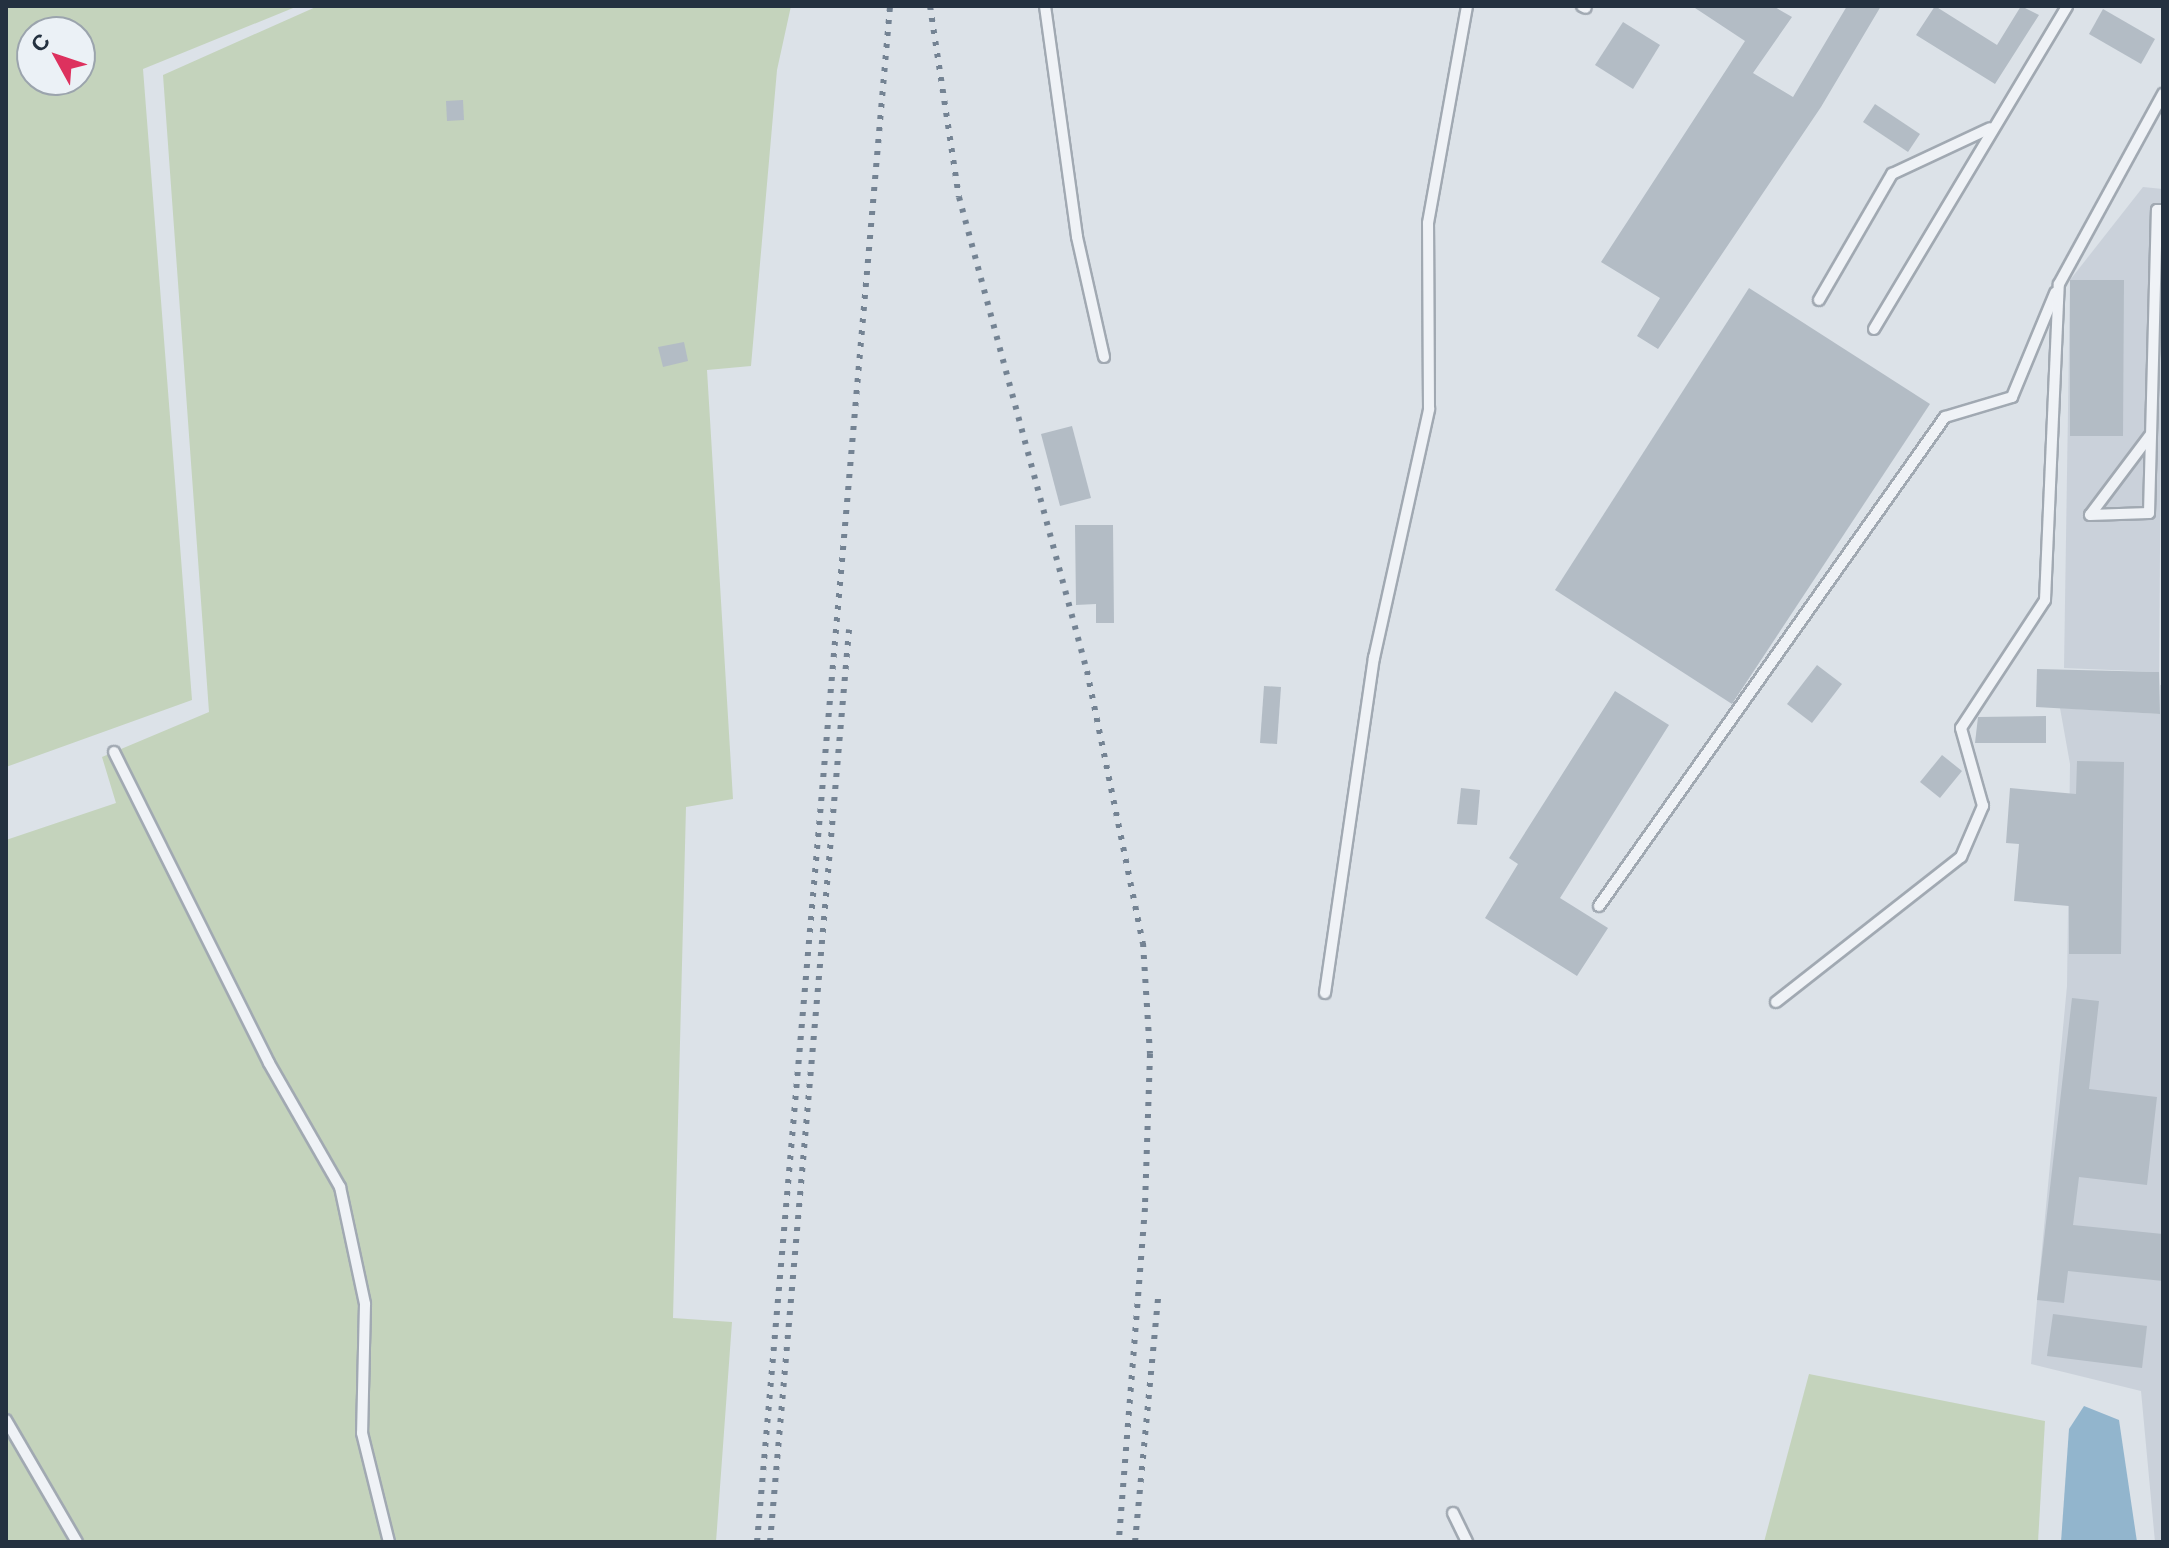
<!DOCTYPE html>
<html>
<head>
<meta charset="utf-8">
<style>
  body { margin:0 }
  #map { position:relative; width:2169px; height:1548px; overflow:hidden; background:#dce2e8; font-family:Barlow,sans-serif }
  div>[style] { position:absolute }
  .built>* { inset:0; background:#cad1da }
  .green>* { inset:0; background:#c4d3bc }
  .water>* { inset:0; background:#92b5cd }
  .building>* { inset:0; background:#b3bcc5 }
  .roads { filter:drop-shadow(2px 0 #a1a9b2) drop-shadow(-2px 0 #a1a9b2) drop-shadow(0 2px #a1a9b2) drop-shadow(0 -2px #a1a9b2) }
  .lane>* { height:10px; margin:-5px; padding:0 5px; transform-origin:5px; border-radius:5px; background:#eff2f6 }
  .rail>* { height:6px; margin-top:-3px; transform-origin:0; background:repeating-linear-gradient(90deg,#748393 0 4px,transparent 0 12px) }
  span { translate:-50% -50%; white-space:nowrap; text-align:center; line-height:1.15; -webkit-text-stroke:8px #ebf1f6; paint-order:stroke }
  .frame { position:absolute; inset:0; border:8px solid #243140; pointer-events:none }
  .north { position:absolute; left:16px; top:16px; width:80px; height:80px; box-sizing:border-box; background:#ebf1f6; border:2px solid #9ba4ad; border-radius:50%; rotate:310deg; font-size:22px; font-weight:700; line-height:32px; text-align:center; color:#243140 }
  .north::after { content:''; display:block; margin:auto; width:28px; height:36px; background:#dd315e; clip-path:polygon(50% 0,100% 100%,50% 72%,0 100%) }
</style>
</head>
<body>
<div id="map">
  <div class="built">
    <i style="clip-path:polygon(2143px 187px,2163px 189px,2159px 672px,2064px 668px,2070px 280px)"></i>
    <i style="clip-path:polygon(2160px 685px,2163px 685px,2163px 1542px,2155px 1542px,2141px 1391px,2031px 1364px,2067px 986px,2070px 764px,2060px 708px,2160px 714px)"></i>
  </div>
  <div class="green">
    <i style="clip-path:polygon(evenodd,6px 6px,298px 6px,143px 69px,192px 700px,6px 767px,6px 6px,32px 32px,80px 32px,80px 80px,32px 80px,32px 32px)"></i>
    <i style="clip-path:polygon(318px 6px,791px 6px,777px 70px,751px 366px,707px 370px,733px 799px,686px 807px,673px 1318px,732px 1322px,716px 1542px,6px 1542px,6px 840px,116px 803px,102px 757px,209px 712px,163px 75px)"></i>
    <i style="clip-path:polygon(1809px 1374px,2045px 1421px,2038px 1542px,1764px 1542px)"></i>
  </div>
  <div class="water">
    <i style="clip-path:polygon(2084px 1406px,2119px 1420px,2137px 1542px,2061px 1542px,2069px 1429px)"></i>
  </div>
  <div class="building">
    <i style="clip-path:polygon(1692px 6px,1773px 6px,1792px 17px,1753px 73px,1793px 97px,1847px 6px,1881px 6px,1821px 107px,1658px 349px,1637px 336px,1660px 298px,1601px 262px,1745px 41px)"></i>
    <i style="clip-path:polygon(1935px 6px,1997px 45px,2021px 6px,2039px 15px,1995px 84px,1916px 35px)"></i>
    <i style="clip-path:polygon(2103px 9px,2155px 39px,2141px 64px,2089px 34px)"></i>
    <i style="clip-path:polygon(1623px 22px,1660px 45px,1633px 89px,1595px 65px)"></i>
    <i style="clip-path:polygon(463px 100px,464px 120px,447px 121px,446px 101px)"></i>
    <i style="clip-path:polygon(1875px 104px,1920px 134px,1908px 152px,1863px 122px)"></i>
    <i style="clip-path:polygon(2070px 280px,2124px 280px,2123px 436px,2070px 436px)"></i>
    <i style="clip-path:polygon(1749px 288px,1930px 404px,1732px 704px,1555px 590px)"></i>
    <i style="clip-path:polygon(684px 342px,688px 361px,663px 367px,658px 347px)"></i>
    <i style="clip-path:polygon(1072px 426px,1091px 498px,1060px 506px,1041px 434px)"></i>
    <i style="clip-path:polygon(1075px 525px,1113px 525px,1114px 623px,1096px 623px,1096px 604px,1076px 605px)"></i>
    <i style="clip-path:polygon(1817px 665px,1842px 684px,1812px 723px,1787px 704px)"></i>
    <i style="clip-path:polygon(2037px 669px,2159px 672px,2160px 714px,2036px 707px)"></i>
    <i style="clip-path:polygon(1264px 686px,1281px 687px,1277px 744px,1260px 743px)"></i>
    <i style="clip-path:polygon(1615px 691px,1669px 725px,1560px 898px,1608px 928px,1577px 976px,1485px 918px,1518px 864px,1509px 858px)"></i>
    <i style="clip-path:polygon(2046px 716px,2046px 743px,1975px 743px,1978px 717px)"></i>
    <i style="clip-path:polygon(1942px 755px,1962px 771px,1940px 798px,1920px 782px)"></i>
    <i style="clip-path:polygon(2077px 761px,2124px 762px,2121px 954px,2069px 954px,2069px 906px,2014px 901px,2019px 844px,2006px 843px,2010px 788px,2076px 794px)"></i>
    <i style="clip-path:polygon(1461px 788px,1480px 790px,1477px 825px,1457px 824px)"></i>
    <i style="clip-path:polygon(2072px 998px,2099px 1001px,2089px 1089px,2157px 1097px,2147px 1185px,2079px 1177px,2073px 1225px,2163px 1234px,2163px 1281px,2068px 1271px,2064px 1303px,2037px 1300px)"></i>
    <i style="clip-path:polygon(2053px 1314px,2147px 1326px,2142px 1368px,2047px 1356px)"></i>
  </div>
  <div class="roads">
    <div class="lane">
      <i style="left:1045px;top:6px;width:233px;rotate:82.1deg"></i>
      <i style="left:1077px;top:237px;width:123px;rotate:77.3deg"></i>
      <i style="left:1582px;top:6px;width:4px;rotate:27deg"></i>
      <i style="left:1819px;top:300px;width:146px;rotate:-59.9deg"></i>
      <i style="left:1892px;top:174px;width:108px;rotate:-25.1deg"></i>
      <i style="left:1874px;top:329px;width:376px;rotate:-59.1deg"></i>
      <i style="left:2151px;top:434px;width:101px;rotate:127deg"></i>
      <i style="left:2090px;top:515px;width:59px;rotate:-1.9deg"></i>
      <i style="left:2149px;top:513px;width:303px;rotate:-88.5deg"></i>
      <i style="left:2157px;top:210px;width:6px"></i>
      <i style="left:114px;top:752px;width:347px;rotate:63.5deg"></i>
      <i style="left:269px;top:1063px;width:143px;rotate:60.2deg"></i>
      <i style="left:340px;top:1187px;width:120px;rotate:77.9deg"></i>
      <i style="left:365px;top:1304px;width:129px;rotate:91.3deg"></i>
      <i style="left:362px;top:1433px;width:112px;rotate:76.1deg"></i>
      <i style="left:1599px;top:906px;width:599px;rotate:-54.72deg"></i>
      <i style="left:1945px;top:417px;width:70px;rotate:-16.6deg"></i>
      <i style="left:2012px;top:397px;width:113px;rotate:-67.5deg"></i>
      <i style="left:1325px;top:993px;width:339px;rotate:-81.7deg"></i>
      <i style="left:1374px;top:658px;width:255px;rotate:-77.5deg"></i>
      <i style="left:1429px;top:409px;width:186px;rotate:-90.3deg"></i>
      <i style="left:1428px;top:223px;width:220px;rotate:-79.8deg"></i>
      <i style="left:1776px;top:1002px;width:235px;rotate:-38.1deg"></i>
      <i style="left:1961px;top:857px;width:56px;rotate:-66.7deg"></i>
      <i style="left:1983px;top:806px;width:81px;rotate:-105.8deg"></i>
      <i style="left:1961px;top:728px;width:153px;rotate:-56.7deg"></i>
      <i style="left:2045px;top:600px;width:316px;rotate:-87.5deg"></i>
      <i style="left:2059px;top:284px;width:217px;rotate:-61.3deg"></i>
      <i style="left:6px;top:1420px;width:141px;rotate:59.8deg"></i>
      <i style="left:1453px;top:1513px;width:32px;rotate:64deg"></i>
    </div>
  </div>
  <div class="rail">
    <i style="left:930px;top:6px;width:193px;rotate:81.4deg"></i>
    <i style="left:959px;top:197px;width:491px;rotate:74.9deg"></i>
    <i style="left:1087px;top:671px;width:278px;rotate:78.4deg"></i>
    <i style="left:1143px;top:943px;width:111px;rotate:86.4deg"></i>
    <i style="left:1150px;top:1054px;width:154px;rotate:91.9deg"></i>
    <i style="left:1145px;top:1208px;width:335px;rotate:94.5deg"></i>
    <i style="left:757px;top:1542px;width:1542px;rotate:-85.05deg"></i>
    <i style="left:770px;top:1542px;width:916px;rotate:-85.05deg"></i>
    <i style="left:1135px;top:1542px;width:245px;rotate:-84.6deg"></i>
  </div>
  <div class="frame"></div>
  <div class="north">С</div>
</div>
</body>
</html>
